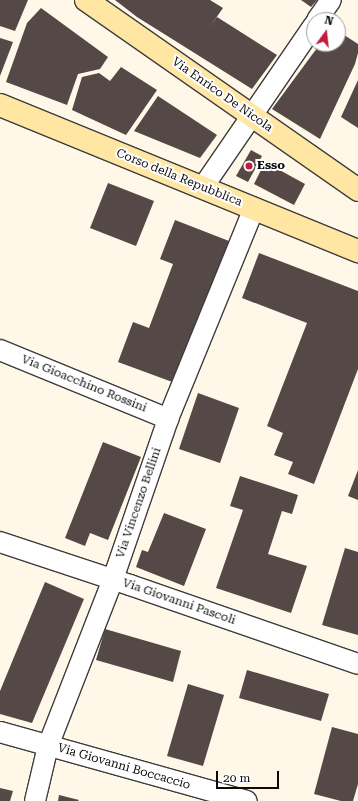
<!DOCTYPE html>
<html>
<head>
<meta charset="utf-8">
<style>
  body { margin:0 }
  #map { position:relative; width:358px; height:801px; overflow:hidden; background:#fff7e8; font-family:"Roboto Serif",serif }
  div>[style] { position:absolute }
  .building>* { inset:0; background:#544946 }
  .roads { filter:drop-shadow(1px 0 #3d3d3d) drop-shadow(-1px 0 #3d3d3d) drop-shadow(0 1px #3d3d3d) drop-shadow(0 -1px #3d3d3d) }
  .street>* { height:20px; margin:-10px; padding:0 10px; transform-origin:10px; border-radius:10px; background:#fff }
  .secondary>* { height:22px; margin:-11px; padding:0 11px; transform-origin:11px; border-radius:11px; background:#ffe6a3 }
  .dots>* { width:11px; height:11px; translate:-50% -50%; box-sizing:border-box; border:2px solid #fff; border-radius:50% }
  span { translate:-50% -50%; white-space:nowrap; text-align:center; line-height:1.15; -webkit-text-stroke:4px #fff; paint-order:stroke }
  .street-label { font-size:12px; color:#0a0a0a }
  .poi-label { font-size:12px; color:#0a0a0a; font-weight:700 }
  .left { translate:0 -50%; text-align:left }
  .north { position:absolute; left:306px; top:12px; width:40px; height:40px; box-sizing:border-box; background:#fff; border:1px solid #9d9d9d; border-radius:50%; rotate:15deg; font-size:11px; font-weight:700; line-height:16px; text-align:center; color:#0a0a0a }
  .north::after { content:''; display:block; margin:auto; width:14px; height:18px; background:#c01d3f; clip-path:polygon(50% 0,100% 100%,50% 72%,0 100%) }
  .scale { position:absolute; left:216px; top:771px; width:63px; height:18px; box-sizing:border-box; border:2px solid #0a0a0a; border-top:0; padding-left:5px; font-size:12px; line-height:14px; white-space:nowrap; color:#0a0a0a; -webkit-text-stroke:3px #fff; paint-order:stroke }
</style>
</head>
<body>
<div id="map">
  <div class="building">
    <i style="clip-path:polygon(0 0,28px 0,15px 31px,0 26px)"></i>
    <i style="clip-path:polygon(115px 0,210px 0,223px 8px,209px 28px,217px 17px,277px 55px,252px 89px,137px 17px)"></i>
    <i style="clip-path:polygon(301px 0,317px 0,311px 7px)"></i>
    <i style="clip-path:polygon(41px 8px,108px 57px,100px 69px,78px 74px,67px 105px,6px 82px,27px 23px)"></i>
    <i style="clip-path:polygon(338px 31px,358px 44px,358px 53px,355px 64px,320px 139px,272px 109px,320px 44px,338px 44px)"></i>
    <i style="clip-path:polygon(0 38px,13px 42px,0 76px)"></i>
    <i style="clip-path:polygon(121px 67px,157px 90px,126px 135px,72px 110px,82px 77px,99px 73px,110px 81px)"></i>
    <i style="clip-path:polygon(358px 80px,358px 128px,341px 117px)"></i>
    <i style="clip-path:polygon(158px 96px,217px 135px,200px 158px,134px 131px)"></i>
    <i style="clip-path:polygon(251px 150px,262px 156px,248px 182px,236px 176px)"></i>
    <i style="clip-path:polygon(265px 162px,305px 184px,294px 205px,254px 184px)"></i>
    <i style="clip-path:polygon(108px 183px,154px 201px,136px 246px,90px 228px)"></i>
    <i style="clip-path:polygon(175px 220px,229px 241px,175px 383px,118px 362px,133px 322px,149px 328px,173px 264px,160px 259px)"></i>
    <i style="clip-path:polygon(259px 253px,358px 291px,358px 369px,314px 484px,288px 474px,293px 462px,274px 455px,283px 433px,267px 426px,307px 323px,242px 298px)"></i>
    <i style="clip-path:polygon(198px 393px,239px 408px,220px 463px,179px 449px)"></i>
    <i style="clip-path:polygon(103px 442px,141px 457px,108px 540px,90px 533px,85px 546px,65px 538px)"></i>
    <i style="clip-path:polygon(358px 470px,358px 500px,348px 496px)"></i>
    <i style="clip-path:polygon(240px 476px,298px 495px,292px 514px,282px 511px,268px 554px,307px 566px,291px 613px,216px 588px,243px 510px,230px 506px)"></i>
    <i style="clip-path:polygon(164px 513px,206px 529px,184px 586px,136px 567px,142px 550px,148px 552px)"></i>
    <i style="clip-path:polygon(345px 548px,358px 552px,358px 635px,322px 625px)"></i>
    <i style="clip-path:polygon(45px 582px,84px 599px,32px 723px,0 714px,0 691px)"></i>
    <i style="clip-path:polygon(105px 629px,181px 651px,173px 682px,96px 660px)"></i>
    <i style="clip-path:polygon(247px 670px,329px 694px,321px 721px,239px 698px)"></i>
    <i style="clip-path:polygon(188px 684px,224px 695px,203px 766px,167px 756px)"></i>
    <i style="clip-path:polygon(332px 727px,358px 734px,358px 784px,353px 801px,341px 801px,314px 794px)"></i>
    <i style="clip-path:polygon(0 788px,13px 791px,10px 801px,0 801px)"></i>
    <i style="clip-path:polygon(59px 795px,79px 800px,78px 801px,58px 801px)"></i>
  </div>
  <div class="roads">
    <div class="street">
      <i style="left:317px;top:20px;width:24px;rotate:-55deg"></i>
      <i style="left:203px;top:187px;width:196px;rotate:-55.6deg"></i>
      <i style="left:0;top:350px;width:182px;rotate:22.3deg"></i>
      <i style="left:0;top:542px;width:137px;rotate:18.3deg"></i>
      <i style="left:130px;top:585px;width:241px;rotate:19.1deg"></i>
      <i style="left:0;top:732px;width:256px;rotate:15.6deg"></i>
      <i style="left:35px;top:801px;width:57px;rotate:-76.7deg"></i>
      <i style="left:48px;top:746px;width:179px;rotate:-68.7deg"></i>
      <i style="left:113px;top:579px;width:169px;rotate:-71deg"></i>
      <i style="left:168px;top:419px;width:228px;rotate:-67.8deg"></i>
    </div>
    <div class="secondary">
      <i style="left:86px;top:0;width:332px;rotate:34.9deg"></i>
      <i style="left:0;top:105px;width:387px;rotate:22.2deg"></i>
    </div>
  </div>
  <div class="dots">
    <i style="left:249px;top:166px;background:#c01d3f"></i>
  </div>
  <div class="street-label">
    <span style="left:222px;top:95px;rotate:35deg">Via Enrico De Nicola</span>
    <span style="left:179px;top:178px;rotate:22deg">Corso della Repubblica</span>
    <span style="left:84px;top:384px;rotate:22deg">Via Gioacchino Rossini</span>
    <span style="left:139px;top:503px;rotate:-71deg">Via Vincenzo Bellini</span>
    <span style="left:179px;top:602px;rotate:19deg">Via Giovanni Pascoli</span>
    <span style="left:124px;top:767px;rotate:16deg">Via Giovanni Boccaccio</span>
  </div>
  <div class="poi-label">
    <span class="left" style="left:257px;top:166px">Esso</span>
  </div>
  <div class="north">N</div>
  <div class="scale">20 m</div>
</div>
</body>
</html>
